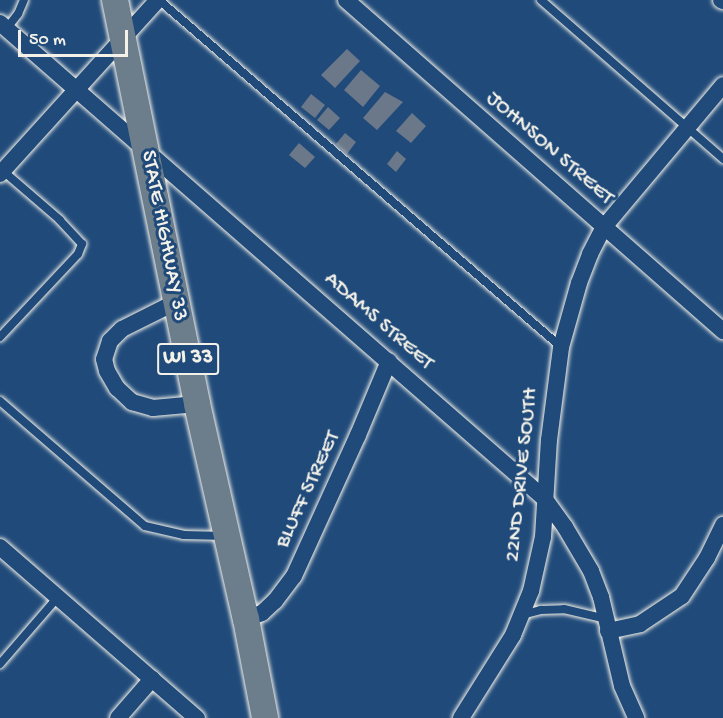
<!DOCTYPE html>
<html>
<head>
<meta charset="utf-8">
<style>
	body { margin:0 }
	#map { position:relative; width:723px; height:718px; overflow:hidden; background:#1f4a7a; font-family:"Gochi Hand",sans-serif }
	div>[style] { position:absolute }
	.building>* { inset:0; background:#6b7889 }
	.roads { filter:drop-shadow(0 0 2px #f4f1e8) drop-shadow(0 0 2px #f4f1e8) }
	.service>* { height:8px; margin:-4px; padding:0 4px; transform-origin:4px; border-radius:4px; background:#1f4a7a }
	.minor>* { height:16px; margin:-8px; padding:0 8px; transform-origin:8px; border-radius:8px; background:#1f4a7a }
	.primary>* { height:26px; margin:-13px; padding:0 13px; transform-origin:13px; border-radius:13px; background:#6c7d8c }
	span { translate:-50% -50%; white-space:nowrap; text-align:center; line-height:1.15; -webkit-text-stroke:6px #1f4a7a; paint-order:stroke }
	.shield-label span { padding:2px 4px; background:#1f4a7a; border:2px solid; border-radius:4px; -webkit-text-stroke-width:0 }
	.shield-label { font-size:21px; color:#f4f1e8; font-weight:700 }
	.street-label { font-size:22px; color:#f4f1e8 }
	.scale { position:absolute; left:18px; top:30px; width:110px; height:27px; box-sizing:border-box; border:3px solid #f4f1e8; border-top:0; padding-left:8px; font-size:18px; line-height:21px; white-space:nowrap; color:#f4f1e8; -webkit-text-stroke:4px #1f4a7a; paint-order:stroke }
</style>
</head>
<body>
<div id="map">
	<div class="building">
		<i style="clip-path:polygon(347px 49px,360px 61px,335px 88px,321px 75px)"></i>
		<i style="clip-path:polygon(361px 70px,380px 86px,363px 107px,344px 90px)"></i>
		<i style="clip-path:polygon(385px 92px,403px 102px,377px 130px,363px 118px)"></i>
		<i style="clip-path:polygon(311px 94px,325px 105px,315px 118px,301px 107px)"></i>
		<i style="clip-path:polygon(328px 107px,340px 118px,329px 130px,317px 120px)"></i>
		<i style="clip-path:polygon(412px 113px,426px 126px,411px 143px,396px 131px)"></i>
		<i style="clip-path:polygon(345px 133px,356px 142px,347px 154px,336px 144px)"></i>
		<i style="clip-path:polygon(299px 143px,315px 157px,305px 168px,289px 155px)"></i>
		<i style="clip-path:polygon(397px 151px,406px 159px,396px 172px,387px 164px)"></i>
	</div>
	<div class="roads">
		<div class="service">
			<i style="left:159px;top:0;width:531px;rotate:40.8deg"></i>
			<i style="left:541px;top:0;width:242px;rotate:41.1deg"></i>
			<i style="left:7px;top:28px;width:18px;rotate:-52deg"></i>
			<i style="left:18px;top:14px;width:15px;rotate:-67deg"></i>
			<i style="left:0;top:337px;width:114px;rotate:-46.8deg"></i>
			<i style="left:78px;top:254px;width:11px;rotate:-68deg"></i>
			<i style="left:82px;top:244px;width:33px;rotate:-133deg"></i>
			<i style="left:60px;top:220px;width:77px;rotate:-139.2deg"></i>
			<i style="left:0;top:401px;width:191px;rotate:40.8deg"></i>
			<i style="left:145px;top:526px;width:40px;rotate:13deg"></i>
			<i style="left:184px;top:535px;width:41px;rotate:1.4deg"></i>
			<i style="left:522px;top:615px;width:20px;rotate:-15deg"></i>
			<i style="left:541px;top:610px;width:23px;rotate:-2deg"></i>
			<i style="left:564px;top:609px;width:43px;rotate:13.4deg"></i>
			<i style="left:0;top:664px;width:89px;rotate:-49.1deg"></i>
		</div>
		<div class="minor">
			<i style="left:346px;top:0;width:502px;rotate:41.28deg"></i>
			<i style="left:721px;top:0;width:2px;rotate:27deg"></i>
			<i style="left:0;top:23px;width:722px;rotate:41.13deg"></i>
			<i style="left:544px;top:498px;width:36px;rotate:54deg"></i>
			<i style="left:565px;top:527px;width:51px;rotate:59.4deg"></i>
			<i style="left:591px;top:571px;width:28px;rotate:69deg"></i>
			<i style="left:601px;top:597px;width:91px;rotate:76.7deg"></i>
			<i style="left:622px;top:686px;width:35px;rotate:66deg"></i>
			<i style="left:0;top:174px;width:235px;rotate:-47.8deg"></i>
			<i style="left:176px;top:302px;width:60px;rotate:153.4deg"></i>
			<i style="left:122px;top:329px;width:17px;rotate:135deg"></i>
			<i style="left:110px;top:341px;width:19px;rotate:108deg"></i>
			<i style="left:104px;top:359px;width:12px;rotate:76deg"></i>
			<i style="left:107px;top:371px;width:20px;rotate:60deg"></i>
			<i style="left:117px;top:388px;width:21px;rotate:43deg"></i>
			<i style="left:132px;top:402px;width:22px;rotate:16deg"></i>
			<i style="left:153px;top:408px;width:44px;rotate:-5.2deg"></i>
			<i style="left:0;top:547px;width:261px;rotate:41deg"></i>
			<i style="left:246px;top:619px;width:17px;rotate:-21deg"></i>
			<i style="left:262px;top:613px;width:18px;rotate:-43deg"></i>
			<i style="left:275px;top:601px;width:31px;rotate:-53deg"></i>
			<i style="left:294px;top:576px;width:155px;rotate:-65.6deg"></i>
			<i style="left:358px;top:435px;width:80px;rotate:-67.3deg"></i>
			<i style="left:608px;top:631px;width:33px;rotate:-12deg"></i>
			<i style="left:640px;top:624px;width:50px;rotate:-33.7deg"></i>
			<i style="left:682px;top:596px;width:45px;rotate:-56.7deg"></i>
			<i style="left:707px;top:558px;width:37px;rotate:-64deg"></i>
			<i style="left:118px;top:718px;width:52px;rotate:-48.9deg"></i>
			<i style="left:461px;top:718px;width:98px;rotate:-57.9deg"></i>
			<i style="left:513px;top:635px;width:48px;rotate:-67.8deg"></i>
			<i style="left:531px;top:591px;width:55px;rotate:-77.5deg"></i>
			<i style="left:543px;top:537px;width:97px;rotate:-86.5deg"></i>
			<i style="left:549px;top:440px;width:94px;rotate:-82.6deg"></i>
			<i style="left:561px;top:347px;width:66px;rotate:-74.3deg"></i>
			<i style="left:579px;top:283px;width:31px;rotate:-69deg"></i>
			<i style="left:590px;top:254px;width:30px;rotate:-63deg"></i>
			<i style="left:604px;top:227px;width:185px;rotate:-50deg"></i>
		</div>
		<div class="primary">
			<i style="left:115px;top:0;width:412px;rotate:78.5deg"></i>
			<i style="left:197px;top:404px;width:221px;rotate:77.2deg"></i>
			<i style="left:246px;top:619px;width:101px;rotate:79.1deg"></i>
		</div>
	</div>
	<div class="shield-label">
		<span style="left:188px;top:359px">WI 33</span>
	</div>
	<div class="street-label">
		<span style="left:549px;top:149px;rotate:41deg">JOHNSON STREET</span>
		<span style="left:163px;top:236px;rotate:79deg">STATE HIGHWAY 33</span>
		<span style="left:378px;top:322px;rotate:41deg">ADAMS STREET</span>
		<span style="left:523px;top:475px;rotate:-84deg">22ND DRIVE SOUTH</span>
		<span style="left:309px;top:490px;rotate:-65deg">BLUFF STREET</span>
	</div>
	<div class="scale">50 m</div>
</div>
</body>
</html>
